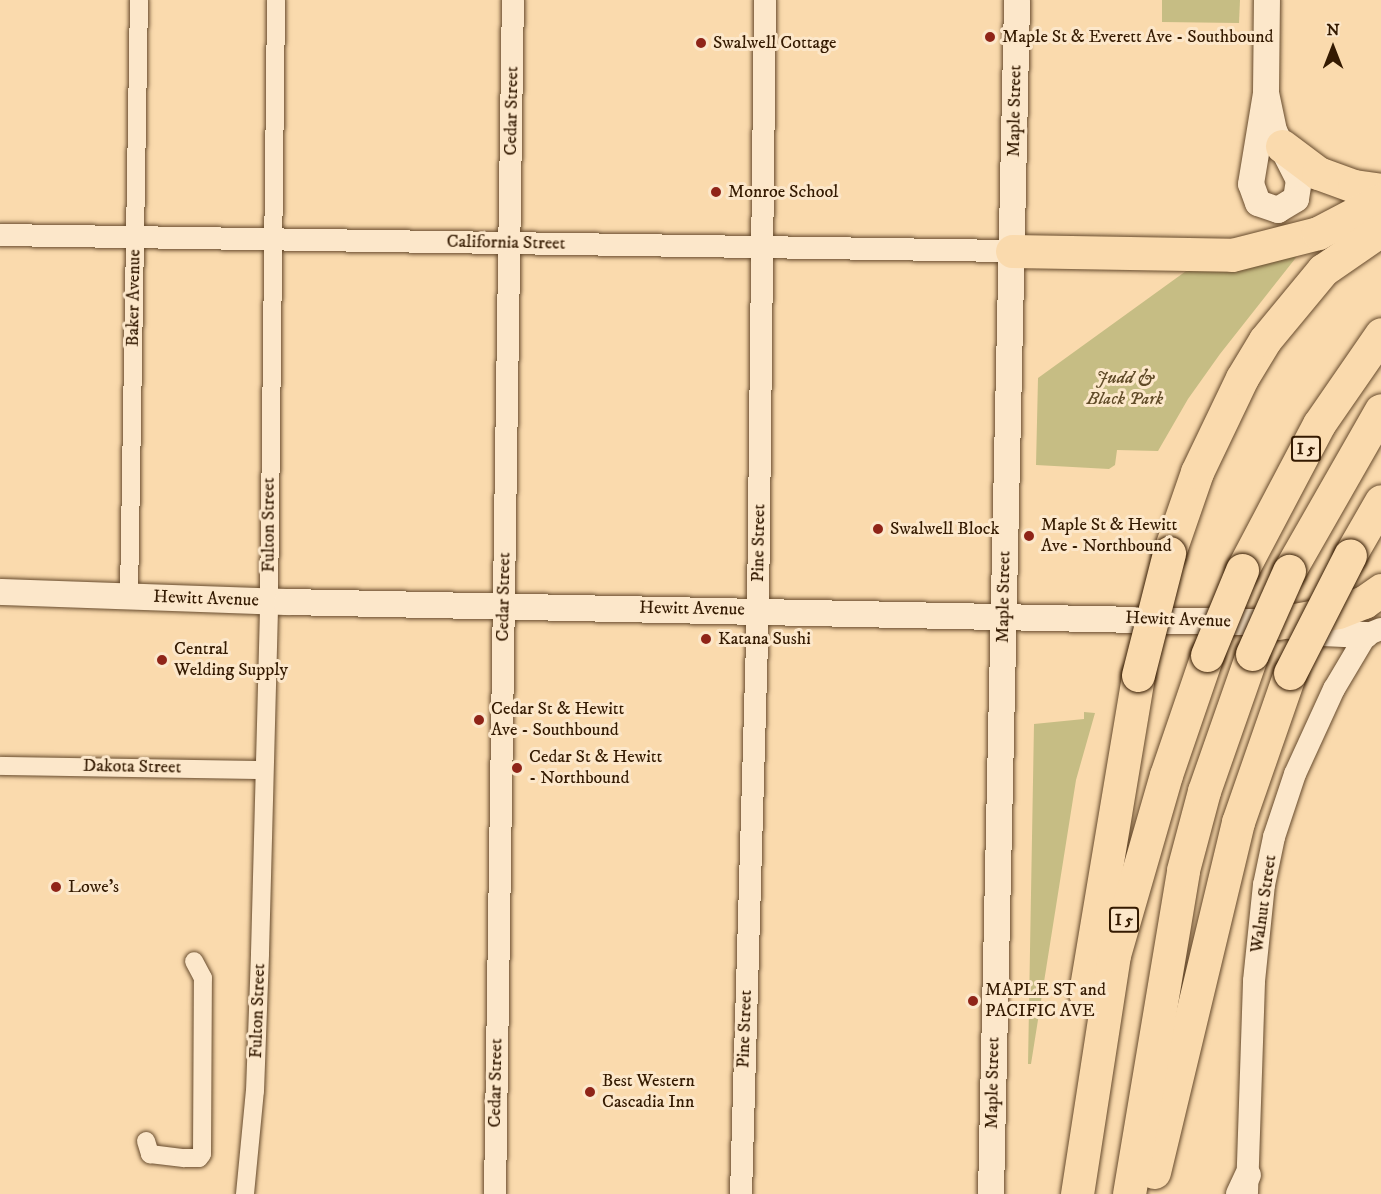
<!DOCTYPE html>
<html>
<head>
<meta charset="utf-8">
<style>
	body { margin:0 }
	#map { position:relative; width:1381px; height:1194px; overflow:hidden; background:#fadaad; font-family:"IM FELL DW Pica",serif }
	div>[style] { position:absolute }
	.green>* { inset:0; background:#c6bd84 }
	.roads { filter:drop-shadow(0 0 2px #664a2c) drop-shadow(0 0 2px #664a2c) }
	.minor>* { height:18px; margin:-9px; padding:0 9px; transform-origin:9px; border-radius:9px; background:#fce7ca }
	.tertiary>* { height:22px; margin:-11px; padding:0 11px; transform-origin:11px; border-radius:11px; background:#fce7ca }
	.secondary>* { height:26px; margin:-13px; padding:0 13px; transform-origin:13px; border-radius:13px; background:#fce7ca }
	.motorway>* { height:33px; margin:-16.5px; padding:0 16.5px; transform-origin:16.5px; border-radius:16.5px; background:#fadaad }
	.bridges { filter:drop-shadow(0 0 2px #341a01) drop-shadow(0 0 2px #341a01) }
	.motorway-bridge>* { height:33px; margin:-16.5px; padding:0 16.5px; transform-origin:16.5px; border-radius:16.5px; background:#fadaad }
	.dots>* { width:16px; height:16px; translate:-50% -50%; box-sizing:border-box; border:3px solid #fce7ca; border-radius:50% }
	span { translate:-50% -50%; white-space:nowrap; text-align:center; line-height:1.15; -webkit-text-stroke:6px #fce7ca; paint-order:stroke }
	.shield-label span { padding:2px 4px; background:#fce7ca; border:2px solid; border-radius:4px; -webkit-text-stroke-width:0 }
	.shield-label { font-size:16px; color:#341a01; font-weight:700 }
	.poi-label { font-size:18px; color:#341a01 }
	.left { translate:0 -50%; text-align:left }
	.street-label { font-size:18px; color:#341a01 }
	.park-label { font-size:18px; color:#604b28; font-style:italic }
	.north { position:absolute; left:1303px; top:18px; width:60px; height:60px; -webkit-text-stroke:4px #fce7ca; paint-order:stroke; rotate:0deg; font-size:16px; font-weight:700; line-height:24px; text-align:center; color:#341a01 }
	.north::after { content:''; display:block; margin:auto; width:21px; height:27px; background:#341a01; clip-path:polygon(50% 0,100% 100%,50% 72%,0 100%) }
</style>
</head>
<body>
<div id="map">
	<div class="green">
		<i style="clip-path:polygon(1162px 0,1240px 0,1239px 23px,1162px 22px)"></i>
		<i style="clip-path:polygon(1302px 250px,1220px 354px,1188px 399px,1158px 451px,1117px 450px,1115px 465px,1109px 469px,1036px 465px,1038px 378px,1193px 266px)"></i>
		<i style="clip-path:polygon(1084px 712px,1095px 713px,1076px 780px,1031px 1064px,1028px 1064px,1034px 724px,1084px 719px)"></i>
	</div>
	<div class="roads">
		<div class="minor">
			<i style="left:129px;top:596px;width:596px;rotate:-89.04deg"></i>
			<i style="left:0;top:766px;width:264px;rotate:0.9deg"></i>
			<i style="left:146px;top:1141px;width:14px;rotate:73deg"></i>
			<i style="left:150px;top:1154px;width:34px;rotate:7deg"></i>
			<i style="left:184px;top:1158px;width:15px"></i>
			<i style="left:199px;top:1158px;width:5px;rotate:-53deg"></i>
			<i style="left:202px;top:1154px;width:176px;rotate:-89.7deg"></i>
			<i style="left:203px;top:978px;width:19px;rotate:-118deg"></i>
			<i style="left:245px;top:1194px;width:103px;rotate:-84.5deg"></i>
			<i style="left:255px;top:1091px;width:138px;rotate:-87.9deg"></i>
			<i style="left:260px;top:953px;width:351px;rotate:-88.5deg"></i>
			<i style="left:269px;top:602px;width:602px;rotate:-89.33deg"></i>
		</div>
		<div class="tertiary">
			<i style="left:0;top:235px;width:1012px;rotate:0.91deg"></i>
			<i style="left:1247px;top:1193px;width:212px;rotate:-88.1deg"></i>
			<i style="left:1254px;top:981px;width:97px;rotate:-84.1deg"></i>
			<i style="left:1264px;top:885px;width:49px;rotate:-78.2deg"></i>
			<i style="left:1274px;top:837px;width:66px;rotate:-71.6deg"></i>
			<i style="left:1295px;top:774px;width:94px;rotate:-65.4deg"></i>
			<i style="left:1334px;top:689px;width:63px;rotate:-59.3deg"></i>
			<i style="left:1366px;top:635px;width:16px;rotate:-22deg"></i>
			<i style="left:495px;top:1194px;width:1194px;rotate:-89.14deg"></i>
			<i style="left:741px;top:1194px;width:585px;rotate:-88.34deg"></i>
			<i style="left:758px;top:609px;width:609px;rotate:-89.34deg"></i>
		</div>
		<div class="secondary">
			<i style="left:1266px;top:93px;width:39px;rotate:78deg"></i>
			<i style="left:1274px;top:131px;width:55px;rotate:63deg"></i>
			<i style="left:1299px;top:180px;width:19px;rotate:99deg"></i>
			<i style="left:1296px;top:199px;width:21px;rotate:149deg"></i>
			<i style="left:1278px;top:210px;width:21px;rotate:-161deg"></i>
			<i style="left:1258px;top:203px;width:20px;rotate:-110deg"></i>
			<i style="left:1251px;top:184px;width:92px;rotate:-80.6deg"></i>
			<i style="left:1266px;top:93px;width:93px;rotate:-89.4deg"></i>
			<i style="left:0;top:592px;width:287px;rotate:2deg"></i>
			<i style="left:287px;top:602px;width:991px;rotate:1.21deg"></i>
			<i style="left:1278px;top:623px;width:45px;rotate:12.8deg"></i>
			<i style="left:1322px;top:633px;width:44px;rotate:2.6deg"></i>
			<i style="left:991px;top:1194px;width:1194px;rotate:-88.75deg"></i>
			<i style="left:1239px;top:1194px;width:21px;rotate:-65deg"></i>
		</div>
		<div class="motorway">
			<i style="left:1282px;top:146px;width:45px;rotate:36.9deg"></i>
			<i style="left:1318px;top:173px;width:38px;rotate:20deg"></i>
			<i style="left:1354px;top:186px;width:27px;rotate:8deg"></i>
			<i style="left:1012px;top:251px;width:220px;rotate:1deg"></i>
			<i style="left:1232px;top:255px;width:89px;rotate:-14.3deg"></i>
			<i style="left:1318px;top:233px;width:71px;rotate:-27.6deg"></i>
			<i style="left:1169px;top:553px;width:86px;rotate:-70.9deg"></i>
			<i style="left:1197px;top:472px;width:104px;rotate:-64.4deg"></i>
			<i style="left:1242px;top:378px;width:44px;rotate:-58.8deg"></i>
			<i style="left:1265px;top:340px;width:91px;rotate:-50.4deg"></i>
			<i style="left:1323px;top:270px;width:70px;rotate:-34.6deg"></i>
			<i style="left:1350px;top:555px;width:62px;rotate:-60.1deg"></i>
			<i style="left:1242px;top:570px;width:165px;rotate:-62.2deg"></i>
			<i style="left:1319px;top:424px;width:109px;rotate:-55.4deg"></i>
			<i style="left:1289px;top:571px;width:185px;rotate:-60.3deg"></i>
			<i style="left:1278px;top:623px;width:61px;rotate:-10.4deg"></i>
			<i style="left:1338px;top:612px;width:28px;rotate:-21deg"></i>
			<i style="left:1364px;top:602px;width:21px;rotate:-35deg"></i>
			<i style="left:1085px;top:993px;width:322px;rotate:-80.5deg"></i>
			<i style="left:1154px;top:1172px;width:360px;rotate:-76.5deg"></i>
			<i style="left:1238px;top:822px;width:158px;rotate:-70.8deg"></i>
			<i style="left:1077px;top:1194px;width:242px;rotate:-81.2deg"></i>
			<i style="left:1114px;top:955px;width:187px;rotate:-73.9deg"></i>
			<i style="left:1166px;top:775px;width:127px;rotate:-71.1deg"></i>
			<i style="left:1129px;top:1194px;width:328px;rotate:-80.5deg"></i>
			<i style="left:1183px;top:870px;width:82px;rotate:-75.1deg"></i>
			<i style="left:1204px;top:791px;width:145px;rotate:-70.7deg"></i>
		</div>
	</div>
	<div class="bridges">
		<div class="motorway-bridge">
			<i style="left:1252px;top:654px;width:91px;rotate:-66deg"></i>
			<i style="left:1207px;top:655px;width:92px;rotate:-67.6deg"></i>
			<i style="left:1290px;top:673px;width:132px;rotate:-63deg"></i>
			<i style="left:1138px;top:675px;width:126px;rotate:-75.7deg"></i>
		</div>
	</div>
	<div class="dots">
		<i style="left:990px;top:37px;background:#8f2418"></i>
		<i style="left:701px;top:43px;background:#8f2418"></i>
		<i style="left:716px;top:192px;background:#8f2418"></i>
		<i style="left:878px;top:529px;background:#8f2418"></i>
		<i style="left:1029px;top:536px;background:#8f2418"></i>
		<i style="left:706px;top:639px;background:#8f2418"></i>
		<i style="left:162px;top:660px;background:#8f2418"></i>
		<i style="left:479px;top:720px;background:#8f2418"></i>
		<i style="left:517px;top:768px;background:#8f2418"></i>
		<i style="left:56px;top:887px;background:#8f2418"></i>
		<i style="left:973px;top:1001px;background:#8f2418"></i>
		<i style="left:590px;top:1092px;background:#8f2418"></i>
	</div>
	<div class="shield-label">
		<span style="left:1306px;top:449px">I 5</span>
		<span style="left:1124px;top:920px">I 5</span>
	</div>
	<div class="poi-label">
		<span class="left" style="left:1002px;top:37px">Maple St &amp; Everett Ave - Southbound</span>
		<span class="left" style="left:713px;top:43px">Swalwell Cottage</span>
		<span class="left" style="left:728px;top:192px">Monroe School</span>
		<span class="left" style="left:1041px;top:536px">Maple St &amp; Hewitt<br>Ave - Northbound</span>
		<span class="left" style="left:890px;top:529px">Swalwell Block</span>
		<span class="left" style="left:718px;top:639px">Katana Sushi</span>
		<span class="left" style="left:174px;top:660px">Central<br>Welding Supply</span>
		<span class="left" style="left:491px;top:720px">Cedar St &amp; Hewitt<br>Ave - Southbound</span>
		<span class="left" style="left:529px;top:768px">Cedar St &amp; Hewitt<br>- Northbound</span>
		<span class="left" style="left:68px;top:887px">Lowe's</span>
		<span class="left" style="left:985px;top:1001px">MAPLE ST and<br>PACIFIC AVE</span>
		<span class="left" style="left:602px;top:1092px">Best Western<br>Cascadia Inn</span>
	</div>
	<div class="street-label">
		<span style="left:512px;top:111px;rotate:-89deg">Cedar Street</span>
		<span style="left:1015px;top:111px;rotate:-89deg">Maple Street</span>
		<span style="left:506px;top:243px;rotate:1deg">California Street</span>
		<span style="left:134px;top:298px;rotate:-89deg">Baker Avenue</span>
		<span style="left:269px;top:525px;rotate:-90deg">Fulton Street</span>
		<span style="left:759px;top:543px;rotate:-89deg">Pine Street</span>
		<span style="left:504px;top:597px;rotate:-89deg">Cedar Street</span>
		<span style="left:1004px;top:597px;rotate:-89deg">Maple Street</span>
		<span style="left:206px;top:599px;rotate:2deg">Hewitt Avenue</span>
		<span style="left:692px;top:609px;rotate:1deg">Hewitt Avenue</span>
		<span style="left:1178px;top:620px;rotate:2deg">Hewitt Avenue</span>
		<span style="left:132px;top:767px;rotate:1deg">Dakota Street</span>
		<span style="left:1264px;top:904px;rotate:-82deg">Walnut Street</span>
		<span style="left:258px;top:1011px;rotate:-88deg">Fulton Street</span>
		<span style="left:745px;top:1029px;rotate:-88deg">Pine Street</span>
		<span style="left:496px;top:1083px;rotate:-89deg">Cedar Street</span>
		<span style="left:993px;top:1083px;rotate:-89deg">Maple Street</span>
	</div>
	<div class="park-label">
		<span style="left:1125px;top:389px">Judd &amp;<br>Black Park</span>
	</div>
	<div class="north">N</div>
</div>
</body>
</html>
